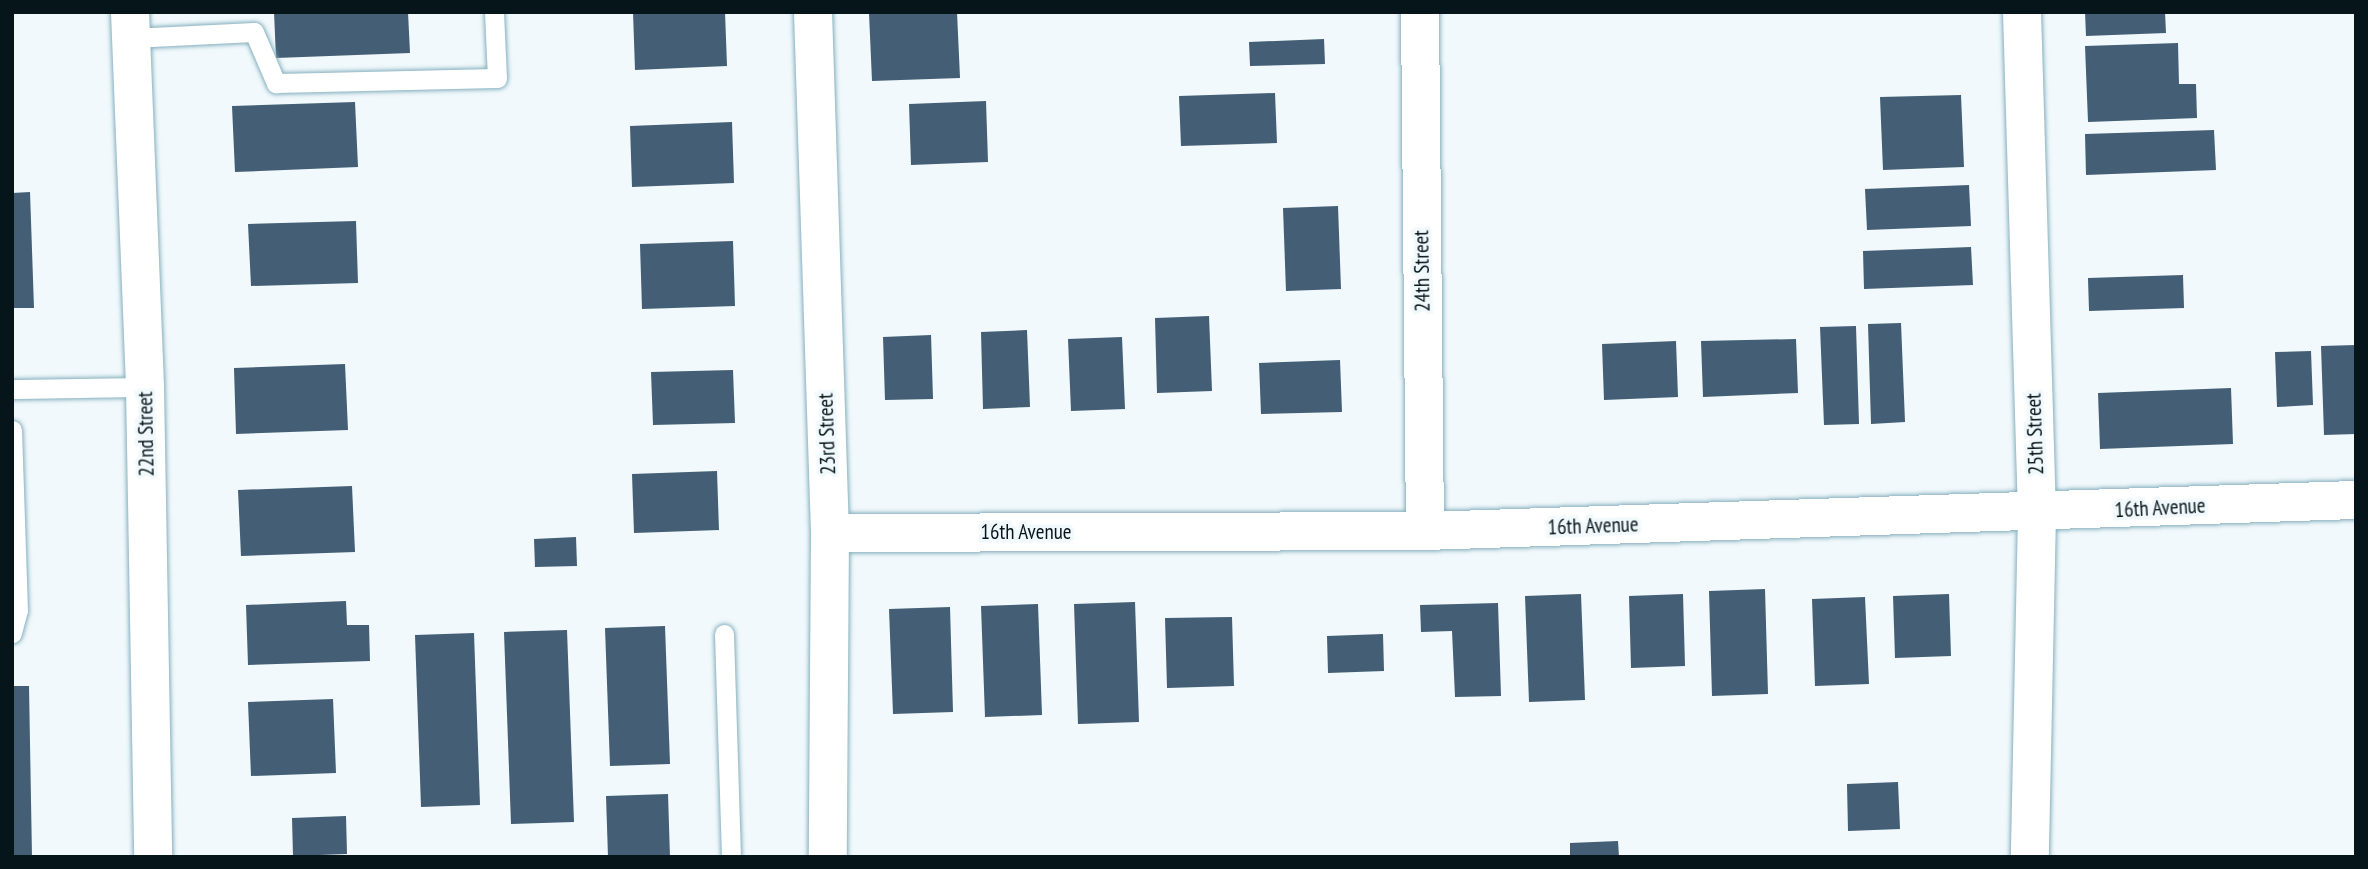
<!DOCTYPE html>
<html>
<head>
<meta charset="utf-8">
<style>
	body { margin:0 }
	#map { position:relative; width:2368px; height:869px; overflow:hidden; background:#f1f9fc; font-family:"PT Sans Narrow",sans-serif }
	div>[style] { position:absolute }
	.building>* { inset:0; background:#435e75 }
	.roads { filter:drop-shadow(0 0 2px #86b0be) drop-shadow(0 0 2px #86b0be) }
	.lane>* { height:19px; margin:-9.5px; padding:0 9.5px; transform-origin:9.5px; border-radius:9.5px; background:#fff }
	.street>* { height:38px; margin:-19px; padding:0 19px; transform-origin:19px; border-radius:19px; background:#fff }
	span { translate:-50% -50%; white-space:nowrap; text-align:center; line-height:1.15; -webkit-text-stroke:7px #f1f9fc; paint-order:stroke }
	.street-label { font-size:21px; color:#05151a }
	.frame { position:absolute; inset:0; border:14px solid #05151a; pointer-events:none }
</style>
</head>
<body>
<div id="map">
	<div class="building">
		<i style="clip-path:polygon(274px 12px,408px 12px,410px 53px,276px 58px)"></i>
		<i style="clip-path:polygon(633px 12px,725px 12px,727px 66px,635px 70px)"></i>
		<i style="clip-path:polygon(957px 12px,960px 78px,872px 81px,869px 13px)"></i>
		<i style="clip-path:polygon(2085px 12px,2165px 12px,2166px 33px,2086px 36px)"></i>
		<i style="clip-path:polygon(1324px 39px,1325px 64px,1250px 66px,1249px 42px)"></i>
		<i style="clip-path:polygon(2178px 43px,2179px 84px,2196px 84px,2197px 118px,2088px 122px,2085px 46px)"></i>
		<i style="clip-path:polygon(1275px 93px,1277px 143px,1181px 146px,1179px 96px)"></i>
		<i style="clip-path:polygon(1961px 95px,1964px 167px,1883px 170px,1880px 97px)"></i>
		<i style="clip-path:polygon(986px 101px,988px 162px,911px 165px,909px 104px)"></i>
		<i style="clip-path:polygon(355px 102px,358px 167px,235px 172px,232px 106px)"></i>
		<i style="clip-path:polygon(732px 122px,734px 183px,632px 187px,630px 126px)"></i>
		<i style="clip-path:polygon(2214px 130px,2216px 170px,2086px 175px,2085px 134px)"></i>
		<i style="clip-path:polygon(1969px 185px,1971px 226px,1867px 230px,1865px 189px)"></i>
		<i style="clip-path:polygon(30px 192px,34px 308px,12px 308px,12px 193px)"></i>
		<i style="clip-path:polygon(1338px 206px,1341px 289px,1286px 291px,1283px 208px)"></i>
		<i style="clip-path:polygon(356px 221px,358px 283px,251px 286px,248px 224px)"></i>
		<i style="clip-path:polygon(733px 241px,735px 306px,642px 309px,640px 244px)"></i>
		<i style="clip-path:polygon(1971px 247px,1973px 285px,1864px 289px,1863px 251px)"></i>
		<i style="clip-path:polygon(2183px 275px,2184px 308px,2089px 311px,2088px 278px)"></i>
		<i style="clip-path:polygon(1209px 316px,1212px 391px,1157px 393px,1155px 318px)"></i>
		<i style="clip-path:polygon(1901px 323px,1905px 422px,1871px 424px,1868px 324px)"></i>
		<i style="clip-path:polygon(1856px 326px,1859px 424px,1824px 425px,1820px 327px)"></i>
		<i style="clip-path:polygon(1027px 330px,1030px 407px,983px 409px,981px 332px)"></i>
		<i style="clip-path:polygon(931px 335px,933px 399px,885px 400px,883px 337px)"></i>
		<i style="clip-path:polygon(1122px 337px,1125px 409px,1071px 411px,1068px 339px)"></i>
		<i style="clip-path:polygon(1796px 339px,1798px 393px,1703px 397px,1701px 341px)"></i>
		<i style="clip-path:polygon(1676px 341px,1678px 397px,1604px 400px,1602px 344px)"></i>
		<i style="clip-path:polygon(2356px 345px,2356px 434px,2324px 435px,2321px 346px)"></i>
		<i style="clip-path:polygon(2311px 351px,2313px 405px,2277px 407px,2275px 352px)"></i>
		<i style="clip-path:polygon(1340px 360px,1342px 412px,1261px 414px,1259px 363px)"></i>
		<i style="clip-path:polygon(345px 364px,348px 430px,236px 434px,234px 368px)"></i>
		<i style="clip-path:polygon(733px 370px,735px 423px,653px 425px,651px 372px)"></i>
		<i style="clip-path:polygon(2231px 388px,2233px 444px,2100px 449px,2098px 393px)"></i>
		<i style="clip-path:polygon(717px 471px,719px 530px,634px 533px,632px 474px)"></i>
		<i style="clip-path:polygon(352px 486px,355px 552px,241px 556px,238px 490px)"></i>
		<i style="clip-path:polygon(576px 537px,577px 566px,535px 567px,534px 539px)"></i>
		<i style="clip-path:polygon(1765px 589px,1768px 694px,1712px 696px,1709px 591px)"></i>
		<i style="clip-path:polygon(1581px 594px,1585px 700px,1529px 702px,1525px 596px)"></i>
		<i style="clip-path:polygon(1683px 594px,1685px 666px,1631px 668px,1629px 596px)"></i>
		<i style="clip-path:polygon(1949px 594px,1951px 656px,1895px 658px,1893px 596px)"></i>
		<i style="clip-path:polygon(1865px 597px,1869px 684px,1815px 686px,1812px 599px)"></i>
		<i style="clip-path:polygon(346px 601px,347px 625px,369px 625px,370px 661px,248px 665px,246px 605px)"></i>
		<i style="clip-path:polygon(1135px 602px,1139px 722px,1078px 724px,1074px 604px)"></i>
		<i style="clip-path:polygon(1498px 603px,1501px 696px,1455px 697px,1452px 631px,1421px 632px,1420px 605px)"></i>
		<i style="clip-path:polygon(1038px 604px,1042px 715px,985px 717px,981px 606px)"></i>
		<i style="clip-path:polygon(950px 607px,953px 712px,893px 714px,889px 609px)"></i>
		<i style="clip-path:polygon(1232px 617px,1234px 686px,1167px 688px,1165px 618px)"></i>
		<i style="clip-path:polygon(665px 626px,670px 764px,610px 766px,605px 628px)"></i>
		<i style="clip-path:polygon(567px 630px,574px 822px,511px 824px,504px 632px)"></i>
		<i style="clip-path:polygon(474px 633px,480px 805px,421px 807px,415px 635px)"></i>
		<i style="clip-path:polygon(1383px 634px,1384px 671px,1328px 673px,1327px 636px)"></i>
		<i style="clip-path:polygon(12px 686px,29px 686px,32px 857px,12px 857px)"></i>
		<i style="clip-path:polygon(333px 699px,336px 773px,251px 776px,248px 702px)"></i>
		<i style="clip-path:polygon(1898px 782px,1900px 829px,1848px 831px,1847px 784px)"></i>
		<i style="clip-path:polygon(668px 794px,670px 857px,608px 857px,606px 796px)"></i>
		<i style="clip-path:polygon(346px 816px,347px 854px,293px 856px,292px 818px)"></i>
		<i style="clip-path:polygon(1618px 841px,1619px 857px,1570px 857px,1570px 843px)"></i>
	</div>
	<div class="roads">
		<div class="lane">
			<i style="left:131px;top:38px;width:123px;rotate:-2.8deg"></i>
			<i style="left:254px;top:32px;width:56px;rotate:66.7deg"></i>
			<i style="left:276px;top:83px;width:221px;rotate:-1.3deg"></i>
			<i style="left:497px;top:78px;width:66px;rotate:-92.6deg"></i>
			<i style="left:12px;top:389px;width:133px;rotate:-0.9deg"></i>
			<i style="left:12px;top:430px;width:180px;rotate:88.1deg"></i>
			<i style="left:18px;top:610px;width:24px;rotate:105deg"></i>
			<i style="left:724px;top:634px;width:223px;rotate:88.2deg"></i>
		</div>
		<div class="street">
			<i style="left:130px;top:12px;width:375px;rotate:87.7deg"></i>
			<i style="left:145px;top:387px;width:470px;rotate:89deg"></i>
			<i style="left:813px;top:12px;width:521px;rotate:88.13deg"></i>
			<i style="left:830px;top:533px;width:324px;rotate:90.4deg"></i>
			<i style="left:1420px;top:12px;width:519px;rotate:89.45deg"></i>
			<i style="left:2022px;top:12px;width:502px;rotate:88.29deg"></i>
			<i style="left:2037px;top:514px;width:343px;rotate:91.2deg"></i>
			<i style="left:830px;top:533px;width:595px;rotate:-0.19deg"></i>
			<i style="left:1425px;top:531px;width:932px;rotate:-1.91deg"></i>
		</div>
	</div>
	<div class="street-label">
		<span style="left:1422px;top:271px;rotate:-91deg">24th Street</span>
		<span style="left:146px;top:434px;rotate:-91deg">22nd Street</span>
		<span style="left:827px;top:434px;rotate:-92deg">23rd Street</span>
		<span style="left:2035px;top:434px;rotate:-92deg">25th Street</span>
		<span style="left:2160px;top:508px;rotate:-3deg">16th Avenue</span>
		<span style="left:1593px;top:526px;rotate:-2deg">16th Avenue</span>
		<span style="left:1026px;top:532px">16th Avenue</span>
	</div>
	<div class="frame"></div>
</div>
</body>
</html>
